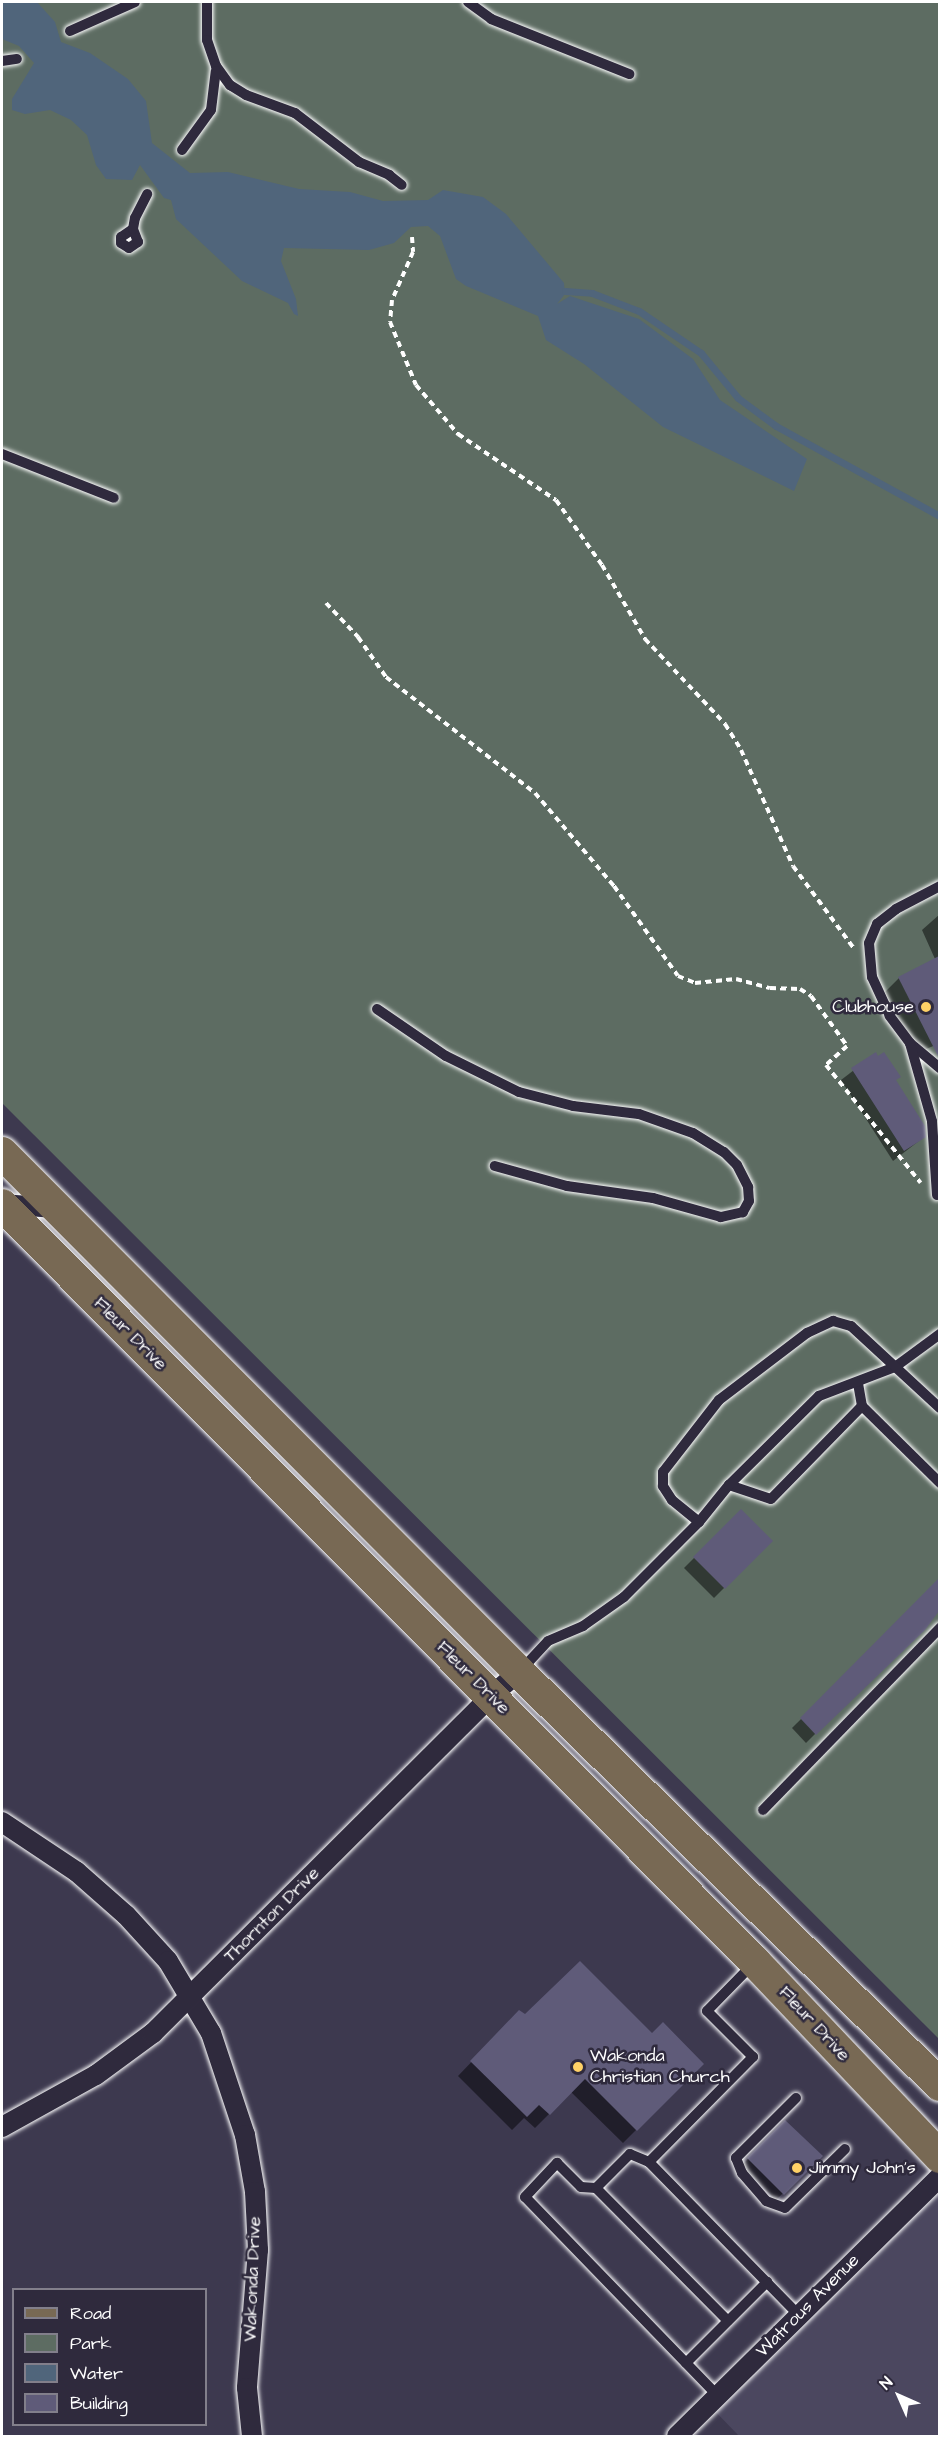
<!DOCTYPE html>
<html>
<head>
<meta charset="utf-8">
<style>
	body { margin:0 }
	#map { position:relative; width:941px; height:2438px; overflow:hidden; background:#3d394f; font-family:"Architects Daughter",sans-serif }
	div>[style] { position:absolute }
	.built>* { inset:0; background:#4b475f }
	.green>* { inset:0; background:#5d6c62 }
	.water>* { inset:0; background:#50657b }
	.shadow>* { inset:0; background:#0007 }
	.stream>* { height:7px; margin:-3.5px; padding:0 3.5px; transform-origin:3.5px; border-radius:3.5px; background:#50657b }
	.building>* { inset:0; background:#5f5b79 }
	.path>* { height:4px; margin-top:-2px; transform-origin:0; background:repeating-linear-gradient(90deg,#fff 0 6px,transparent 0 10.5px) }
	.roads { filter:drop-shadow(0 0 2px #fff) drop-shadow(0 0 2px #fff) }
	.lane>* { height:10px; margin:-5px; padding:0 5px; transform-origin:5px; border-radius:5px; background:#2f2a3d }
	.street>* { height:20px; margin:-10px; padding:0 10px; transform-origin:10px; border-radius:10px; background:#2f2a3d }
	.primary>* { height:32px; margin:-16px; padding:0 16px; transform-origin:16px; border-radius:16px; background:#786954 }
	.dots>* { width:16px; height:16px; translate:-50% -50%; box-sizing:border-box; border:3px solid #2f2a3d; border-radius:50% }
	span { translate:-50% -50%; white-space:nowrap; text-align:center; line-height:1.15; -webkit-text-stroke:5px #2f2a3d; paint-order:stroke }
	.poi-label { font-size:18px; color:#fff }
	.right { translate:-100% -50%; text-align:right }
	.left { translate:0 -50%; text-align:left }
	.street-label { font-size:18px; color:#fff }
	.frame { position:absolute; inset:0; border:3px solid #fff; pointer-events:none }
	.legend { position:absolute; left:12px; top:2288px; width:195px; height:138px; box-sizing:border-box; background:#2f2a3d; border:2px solid #827f8b; margin:0; padding:8px 10px; list-style:none; font-size:18px; color:#fff }
	.legend li { display:flex; align-items:center; gap:12px; height:30px }
	.legend b { width:30px; border:2px solid #827f8b }
	.north { position:absolute; left:869px; top:2366px; width:60px; height:60px; -webkit-text-stroke:4px #2f2a3d; paint-order:stroke; rotate:315deg; font-size:16px; font-weight:700; line-height:24px; text-align:center; color:#fff }
	.north::after { content:''; display:block; margin:auto; width:21px; height:27px; background:#fff; clip-path:polygon(50% 0,100% 100%,50% 72%,0 100%) }
</style>
</head>
<body>
<div id="map">
	<div class="built">
		<i style="clip-path:polygon(939px 2177px,939px 2436px,739px 2436px,709px 2405px)"></i>
	</div>
	<div class="green">
		<i style="clip-path:polygon(2px 2px,939px 2px,939px 2039px,2px 1103px)"></i>
	</div>
	<div class="water">
		<i style="clip-path:polygon(2px 2px,37px 2px,55px 22px,61px 42px,90px 53px,128px 79px,146px 101px,152px 143px,190px 173px,228px 172px,299px 189px,350px 192px,383px 201px,428px 200px,443px 190px,483px 197px,506px 214px,564px 283px,565px 294px,557px 304px,570px 296px,639px 319px,693px 359px,720px 400px,807px 459px,794px 491px,663px 427px,584px 364px,546px 340px,538px 316px,466px 286px,456px 279px,440px 236px,428px 226px,411px 227px,394px 243px,369px 250px,284px 248px,281px 261px,296px 299px,298px 316px,294px 314px,288px 303px,242px 281px,176px 219px,171px 200px,164px 198px,140px 165px,132px 180px,106px 179px,96px 165px,87px 135px,71px 120px,50px 110px,25px 114px,12px 110px,12px 99px,34px 63px,19px 46px,2px 39px)"></i>
	</div>
	<div class="shadow">
		<i style="clip-path:polygon(940px 914px,940px 1043px,915px 1054px,885px 992px,899px 978px,935px 959px,922px 930px)"></i>
		<i style="clip-path:polygon(875px 1054px,895px 1081px,924px 1137px,893px 1161px,841px 1080px)"></i>
		<i style="clip-path:polygon(741px 1511px,771px 1541px,714px 1598px,684px 1568px)"></i>
		<i style="clip-path:polygon(940px 1581px,940px 1609px,806px 1743px,792px 1728px)"></i>
		<i style="clip-path:polygon(525px 2017px,652px 2035px,702px 2064px,623px 2143px,571px 2092px,535px 2128px,524px 2118px,512px 2130px,458px 2076px,506px 2026px)"></i>
		<i style="clip-path:polygon(785px 2122px,821px 2156px,776px 2200px,741px 2166px)"></i>
	</div>
	<div class="stream">
		<i style="left:565px;top:291px;width:27px;rotate:4deg"></i>
		<i style="left:592px;top:293px;width:50px;rotate:21deg"></i>
		<i style="left:639px;top:311px;width:75px;rotate:34.1deg"></i>
		<i style="left:701px;top:353px;width:58px;rotate:50.6deg"></i>
		<i style="left:738px;top:398px;width:47px;rotate:36.4deg"></i>
		<i style="left:776px;top:426px;width:187px;rotate:28.8deg"></i>
	</div>
	<div class="building">
		<i style="clip-path:polygon(939px 956px,939px 1058px,898px 977px)"></i>
		<i style="clip-path:polygon(876px 1052px,878px 1056px,884px 1052px,901px 1077px,896px 1080px,925px 1126px,926px 1137px,904px 1151px,851px 1068px)"></i>
		<i style="clip-path:polygon(741px 1509px,773px 1541px,725px 1589px,693px 1557px)"></i>
		<i style="clip-path:polygon(939px 1578px,939px 1611px,925px 1630px,816px 1735px,800px 1718px)"></i>
		<i style="clip-path:polygon(580px 1961px,652px 2033px,663px 2022px,704px 2064px,637px 2131px,585px 2079px,550px 2115px,539px 2105px,527px 2117px,470px 2061px,519px 2010px,525px 2014px)"></i>
		<i style="clip-path:polygon(785px 2120px,823px 2156px,784px 2195px,747px 2158px)"></i>
	</div>
	<div class="path">
		<i style="left:412px;top:237px;width:15px;rotate:86deg"></i>
		<i style="left:413px;top:252px;width:52px;rotate:113.6deg"></i>
		<i style="left:392px;top:300px;width:22px;rotate:95deg"></i>
		<i style="left:390px;top:322px;width:68px;rotate:67.6deg"></i>
		<i style="left:416px;top:385px;width:65px;rotate:49.4deg"></i>
		<i style="left:458px;top:434px;width:118px;rotate:34deg"></i>
		<i style="left:556px;top:500px;width:80px;rotate:54.7deg"></i>
		<i style="left:602px;top:565px;width:86px;rotate:59.8deg"></i>
		<i style="left:645px;top:639px;width:117px;rotate:46.7deg"></i>
		<i style="left:725px;top:724px;width:31px;rotate:58deg"></i>
		<i style="left:741px;top:750px;width:127px;rotate:65.9deg"></i>
		<i style="left:793px;top:866px;width:101px;rotate:53.5deg"></i>
		<i style="left:326px;top:603px;width:47px;rotate:46.7deg"></i>
		<i style="left:358px;top:637px;width:49px;rotate:55deg"></i>
		<i style="left:386px;top:677px;width:189px;rotate:37.9deg"></i>
		<i style="left:535px;top:793px;width:122px;rotate:49.7deg"></i>
		<i style="left:614px;top:886px;width:110px;rotate:54.6deg"></i>
		<i style="left:678px;top:976px;width:18px;rotate:22deg"></i>
		<i style="left:695px;top:983px;width:41px;rotate:-5.6deg"></i>
		<i style="left:736px;top:979px;width:35px;rotate:15deg"></i>
		<i style="left:770px;top:988px;width:30px;rotate:2deg"></i>
		<i style="left:800px;top:989px;width:13px;rotate:32deg"></i>
		<i style="left:811px;top:996px;width:62px;rotate:54.2deg"></i>
		<i style="left:847px;top:1046px;width:28px;rotate:138deg"></i>
		<i style="left:826px;top:1065px;width:151px;rotate:51.2deg"></i>
	</div>
	<div class="roads">
		<div class="lane">
			<i style="left:207px;top:2px;width:38px;rotate:90deg"></i>
			<i style="left:207px;top:40px;width:28px;rotate:71deg"></i>
			<i style="left:216px;top:66px;width:24px;rotate:54deg"></i>
			<i style="left:230px;top:85px;width:19px;rotate:32deg"></i>
			<i style="left:246px;top:95px;width:52px;rotate:20.2deg"></i>
			<i style="left:295px;top:113px;width:81px;rotate:37.4deg"></i>
			<i style="left:359px;top:162px;width:33px;rotate:23deg"></i>
			<i style="left:389px;top:175px;width:16px;rotate:38deg"></i>
			<i style="left:468px;top:2px;width:29px;rotate:36deg"></i>
			<i style="left:491px;top:19px;width:149px;rotate:21.7deg"></i>
			<i style="left:70px;top:31px;width:71px;rotate:-24deg"></i>
			<i style="left:2px;top:61px;width:15px;rotate:-8deg"></i>
			<i style="left:182px;top:150px;width:49px;rotate:-54.1deg"></i>
			<i style="left:211px;top:110px;width:39px;rotate:-83deg"></i>
			<i style="left:133px;top:229px;width:14px;rotate:146deg"></i>
			<i style="left:121px;top:237px;width:6px;rotate:90deg"></i>
			<i style="left:121px;top:243px;width:9px;rotate:32deg"></i>
			<i style="left:129px;top:248px;width:11px;rotate:-34deg"></i>
			<i style="left:138px;top:242px;width:14px;rotate:-111deg"></i>
			<i style="left:133px;top:229px;width:11px;rotate:-80deg"></i>
			<i style="left:135px;top:218px;width:27px;rotate:-63deg"></i>
			<i style="left:2px;top:454px;width:120px;rotate:21.4deg"></i>
			<i style="left:377px;top:1009px;width:83px;rotate:34.3deg"></i>
			<i style="left:446px;top:1056px;width:81px;rotate:26.3deg"></i>
			<i style="left:519px;top:1092px;width:56px;rotate:14.5deg"></i>
			<i style="left:573px;top:1106px;width:66px;rotate:6.9deg"></i>
			<i style="left:639px;top:1114px;width:57px;rotate:19.4deg"></i>
			<i style="left:693px;top:1133px;width:36px;rotate:32deg"></i>
			<i style="left:724px;top:1152px;width:18px;rotate:45deg"></i>
			<i style="left:737px;top:1165px;width:25px;rotate:63deg"></i>
			<i style="left:748px;top:1187px;width:14px;rotate:86deg"></i>
			<i style="left:749px;top:1201px;width:13px;rotate:119deg"></i>
			<i style="left:743px;top:1212px;width:23px;rotate:167deg"></i>
			<i style="left:721px;top:1217px;width:71px;rotate:-164.4deg"></i>
			<i style="left:653px;top:1198px;width:87px;rotate:-172.1deg"></i>
			<i style="left:567px;top:1186px;width:75px;rotate:-164.5deg"></i>
			<i style="left:910px;top:1043px;width:39px;rotate:40deg"></i>
			<i style="left:937px;top:1195px;width:74px;rotate:-93.9deg"></i>
			<i style="left:932px;top:1121px;width:81px;rotate:-105.8deg"></i>
			<i style="left:910px;top:1043px;width:34px;rotate:-127deg"></i>
			<i style="left:890px;top:1016px;width:43px;rotate:-114.8deg"></i>
			<i style="left:872px;top:977px;width:34px;rotate:-95deg"></i>
			<i style="left:869px;top:943px;width:21px;rotate:-67deg"></i>
			<i style="left:877px;top:924px;width:24px;rotate:-38deg"></i>
			<i style="left:896px;top:909px;width:50px;rotate:-27.6deg"></i>
			<i style="left:862px;top:1406px;width:110px;rotate:44.6deg"></i>
			<i style="left:729px;top:1485px;width:44px;rotate:18.4deg"></i>
			<i style="left:771px;top:1499px;width:130px;rotate:-45.6deg"></i>
			<i style="left:862px;top:1406px;width:23px;rotate:-100deg"></i>
			<i style="left:699px;top:1522px;width:48px;rotate:-51deg"></i>
			<i style="left:729px;top:1485px;width:127px;rotate:-44.7deg"></i>
			<i style="left:819px;top:1396px;width:81px;rotate:-20.9deg"></i>
			<i style="left:895px;top:1367px;width:56px;rotate:-36.3deg"></i>
			<i style="left:522px;top:1669px;width:38px;rotate:-47deg"></i>
			<i style="left:548px;top:1641px;width:38px;rotate:-23deg"></i>
			<i style="left:583px;top:1626px;width:50px;rotate:-35.3deg"></i>
			<i style="left:624px;top:1597px;width:106px;rotate:-45deg"></i>
			<i style="left:699px;top:1522px;width:35px;rotate:-141deg"></i>
			<i style="left:672px;top:1500px;width:17px;rotate:-123deg"></i>
			<i style="left:663px;top:1486px;width:14px;rotate:-90deg"></i>
			<i style="left:663px;top:1472px;width:91px;rotate:-52.1deg"></i>
			<i style="left:719px;top:1400px;width:111px;rotate:-37.3deg"></i>
			<i style="left:807px;top:1333px;width:29px;rotate:-25deg"></i>
			<i style="left:833px;top:1321px;width:19px;rotate:16deg"></i>
			<i style="left:851px;top:1326px;width:121px;rotate:42.7deg"></i>
			<i style="left:763px;top:1810px;width:254px;rotate:-45.8deg"></i>
			<i style="left:796px;top:2098px;width:85px;rotate:135deg"></i>
			<i style="left:736px;top:2158px;width:16px;rotate:68deg"></i>
			<i style="left:742px;top:2173px;width:37px;rotate:49deg"></i>
			<i style="left:766px;top:2201px;width:20px;rotate:20deg"></i>
			<i style="left:785px;top:2208px;width:84px;rotate:-44.5deg"></i>
			<i style="left:649px;top:2162px;width:148px;rotate:-45.3deg"></i>
			<i style="left:753px;top:2057px;width:65px;rotate:-135deg"></i>
			<i style="left:707px;top:2011px;width:66px;rotate:-45.6deg"></i>
			<i style="left:596px;top:2188px;width:187px;rotate:45.2deg"></i>
			<i style="left:686px;top:2363px;width:115px;rotate:-45deg"></i>
			<i style="left:718px;top:2396px;width:277px;rotate:-134.1deg"></i>
			<i style="left:525px;top:2197px;width:47px;rotate:-46.7deg"></i>
			<i style="left:557px;top:2163px;width:34px;rotate:45deg"></i>
			<i style="left:581px;top:2187px;width:15px;rotate:4deg"></i>
			<i style="left:596px;top:2188px;width:48px;rotate:-45deg"></i>
			<i style="left:630px;top:2154px;width:21px;rotate:23deg"></i>
			<i style="left:649px;top:2162px;width:214px;rotate:45.6deg"></i>
		</div>
		<div class="street">
			<i style="left:2px;top:1204px;width:53px;rotate:4.3deg"></i>
			<i style="left:2px;top:1822px;width:90px;rotate:33.7deg"></i>
			<i style="left:77px;top:1872px;width:65px;rotate:41.3deg"></i>
			<i style="left:126px;top:1915px;width:62px;rotate:47.6deg"></i>
			<i style="left:168px;top:1961px;width:84px;rotate:59.2deg"></i>
			<i style="left:211px;top:2033px;width:108px;rotate:71.6deg"></i>
			<i style="left:245px;top:2135px;width:58px;rotate:80deg"></i>
			<i style="left:255px;top:2192px;width:58px;rotate:87deg"></i>
			<i style="left:258px;top:2250px;width:138px;rotate:94.6deg"></i>
			<i style="left:247px;top:2388px;width:48px;rotate:84.1deg"></i>
			<i style="left:2px;top:2127px;width:107px;rotate:-29deg"></i>
			<i style="left:96px;top:2075px;width:71px;rotate:-36.4deg"></i>
			<i style="left:153px;top:2033px;width:477px;rotate:-44.9deg"></i>
			<i style="left:491px;top:1696px;width:37px;rotate:-41deg"></i>
			<i style="left:677px;top:2436px;width:369px;rotate:-44.6deg"></i>
		</div>
		<div class="primary">
			<i style="left:2px;top:1153px;width:733px;rotate:45.11deg"></i>
			<i style="left:519px;top:1672px;width:590px;rotate:44.45deg"></i>
			<i style="left:2px;top:1205px;width:1068px;rotate:45.15deg"></i>
			<i style="left:755px;top:1962px;width:269px;rotate:46.5deg"></i>
		</div>
	</div>
	<div class="dots">
		<i style="left:926px;top:1007px;background:#ffd166"></i>
		<i style="left:578px;top:2067px;background:#ffd166"></i>
		<i style="left:797px;top:2168px;background:#ffd166"></i>
	</div>
	<div class="poi-label">
		<span class="right" style="left:914px;top:1007px">Clubhouse</span>
		<span class="left" style="left:590px;top:2067px">Wakonda<br>Christian Church</span>
		<span class="left" style="left:809px;top:2168px">Jimmy John's</span>
	</div>
	<div class="street-label">
		<span style="left:130px;top:1334px;rotate:45deg">Fleur Drive</span>
		<span style="left:473px;top:1678px;rotate:45deg">Fleur Drive</span>
		<span style="left:272px;top:1915px;rotate:-45deg">Thornton Drive</span>
		<span style="left:814px;top:2024px;rotate:47deg">Fleur Drive</span>
		<span style="left:253px;top:2279px;rotate:-88deg">Wakonda Drive</span>
		<span style="left:808px;top:2306px;rotate:-45deg">Watrous Avenue</span>
	</div>
	<div class="frame"></div>
	<ul class="legend">
	<li><b style="height:8px;background:#786954"></b>Road</li>
	<li><b style="height:16px;background:#5d6c62"></b>Park</li>
	<li><b style="height:16px;background:#50657b"></b>Water</li>
	<li><b style="height:16px;background:#5f5b79"></b>Building</li>
	</ul>
	<div class="north">N</div>
</div>
</body>
</html>
